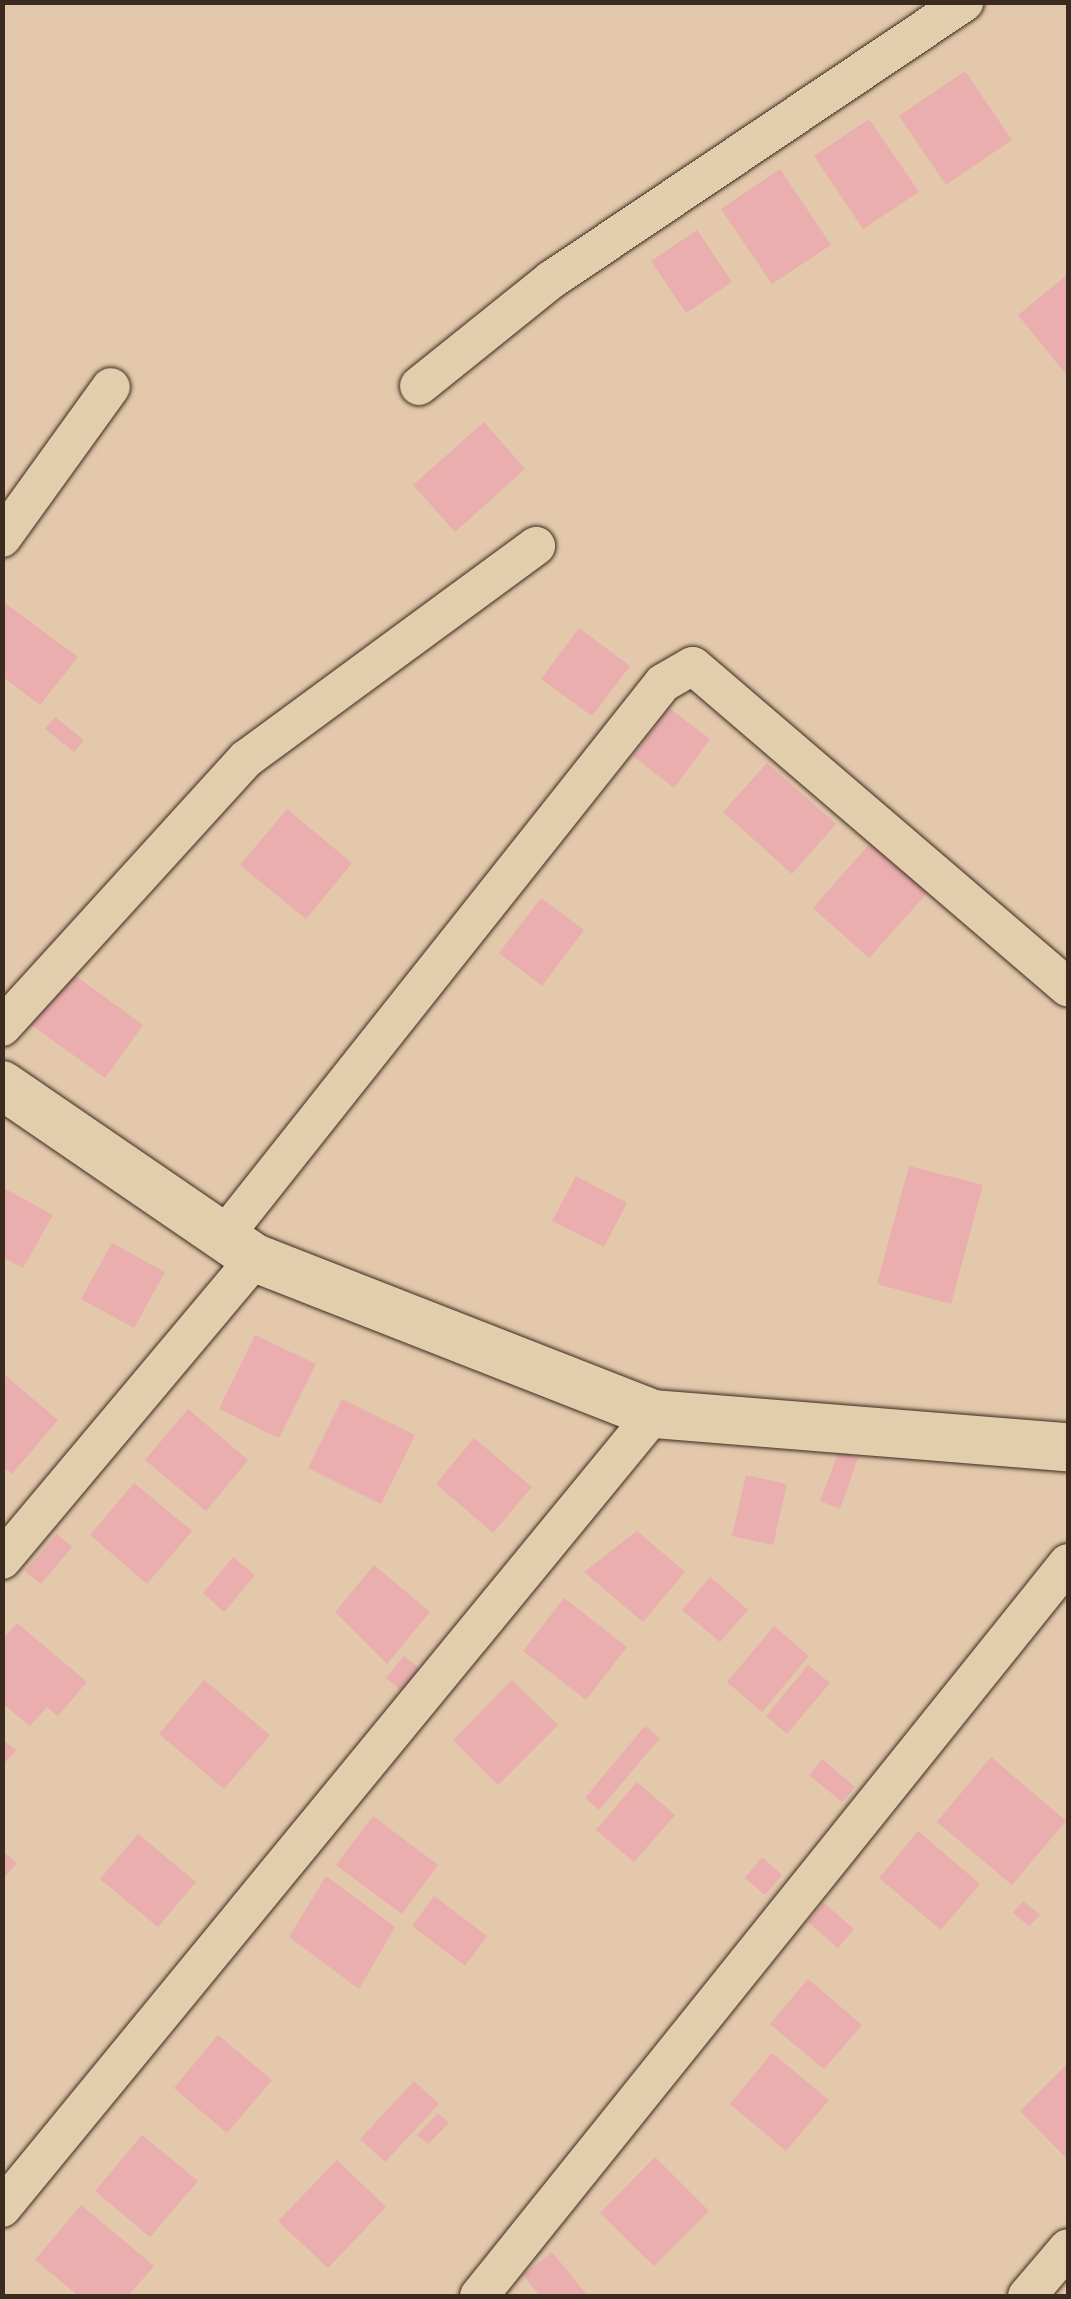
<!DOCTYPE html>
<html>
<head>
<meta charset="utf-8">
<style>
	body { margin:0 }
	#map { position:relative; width:1071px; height:2299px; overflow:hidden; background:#e3c8ac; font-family:Mynerve,sans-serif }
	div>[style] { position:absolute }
	.building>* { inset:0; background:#e9aead }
	.roads { filter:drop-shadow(0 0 2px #3b2a1e) drop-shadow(0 0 2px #3b2a1e) }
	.minor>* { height:38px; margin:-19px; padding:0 19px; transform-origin:19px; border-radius:19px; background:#e2ceac }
	.tertiary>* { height:48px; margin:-24px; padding:0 24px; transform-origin:24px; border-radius:24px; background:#e2ceac }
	span { translate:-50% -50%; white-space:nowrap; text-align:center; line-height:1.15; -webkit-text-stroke:9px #e2ceac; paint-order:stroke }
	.frame { position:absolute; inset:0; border:5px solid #3b2a1e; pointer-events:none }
</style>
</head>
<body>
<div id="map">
	<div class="building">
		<i style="clip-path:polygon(965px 71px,1012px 140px,946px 185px,899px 116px)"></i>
		<i style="clip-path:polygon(869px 119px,919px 192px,863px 229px,814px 156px)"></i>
		<i style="clip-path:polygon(780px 169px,831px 245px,772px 284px,721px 209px)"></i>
		<i style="clip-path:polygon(697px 230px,732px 282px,686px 313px,651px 261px)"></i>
		<i style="clip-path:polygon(1068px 274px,1068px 371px,1065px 373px,1018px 315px)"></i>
		<i style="clip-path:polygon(484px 422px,525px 469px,455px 532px,413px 485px)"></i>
		<i style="clip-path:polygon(2px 601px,78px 657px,40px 705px,2px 676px)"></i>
		<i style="clip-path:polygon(579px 628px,630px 666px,592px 716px,541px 679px)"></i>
		<i style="clip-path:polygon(669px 708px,710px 739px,674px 788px,633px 756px)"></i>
		<i style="clip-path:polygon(55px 717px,84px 740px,74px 752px,45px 729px)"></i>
		<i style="clip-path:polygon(767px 763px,836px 824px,792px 874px,723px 812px)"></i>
		<i style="clip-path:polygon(287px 809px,352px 863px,306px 919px,240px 865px)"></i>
		<i style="clip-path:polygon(872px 841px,929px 891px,869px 958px,813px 908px)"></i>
		<i style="clip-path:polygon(541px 898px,584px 930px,542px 986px,499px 953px)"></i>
		<i style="clip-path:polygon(69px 971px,143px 1025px,105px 1078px,30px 1024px)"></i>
		<i style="clip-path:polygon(909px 1166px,983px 1185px,951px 1304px,877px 1284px)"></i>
		<i style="clip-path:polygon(576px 1176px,627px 1203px,604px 1247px,552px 1221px)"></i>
		<i style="clip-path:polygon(2px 1187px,53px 1215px,23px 1268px,2px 1257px)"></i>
		<i style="clip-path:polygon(112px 1243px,165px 1272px,134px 1328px,81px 1299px)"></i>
		<i style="clip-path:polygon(255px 1335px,316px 1364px,279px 1438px,219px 1409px)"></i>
		<i style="clip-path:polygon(5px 1375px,58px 1420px,12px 1474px,2px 1466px)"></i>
		<i style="clip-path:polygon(342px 1399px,415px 1435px,381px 1504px,308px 1468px)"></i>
		<i style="clip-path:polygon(188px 1409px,248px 1460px,206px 1511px,145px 1460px)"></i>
		<i style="clip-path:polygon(474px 1438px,532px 1487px,493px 1533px,436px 1484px)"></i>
		<i style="clip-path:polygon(839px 1451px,858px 1458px,840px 1509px,820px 1501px)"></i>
		<i style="clip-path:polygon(746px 1475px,787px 1484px,773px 1545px,732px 1536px)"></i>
		<i style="clip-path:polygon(134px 1483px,192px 1531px,147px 1584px,90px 1535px)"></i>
		<i style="clip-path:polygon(637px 1531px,685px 1572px,643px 1622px,584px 1572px)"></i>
		<i style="clip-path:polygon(57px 1534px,72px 1547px,41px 1584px,25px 1571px)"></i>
		<i style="clip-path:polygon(233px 1557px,255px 1575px,224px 1612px,203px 1593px)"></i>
		<i style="clip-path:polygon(374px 1565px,430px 1612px,387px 1664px,335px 1612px)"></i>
		<i style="clip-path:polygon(710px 1577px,748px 1610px,720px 1642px,682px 1610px)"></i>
		<i style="clip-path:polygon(564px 1598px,627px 1647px,586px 1700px,523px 1651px)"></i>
		<i style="clip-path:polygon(17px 1623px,87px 1682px,58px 1716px,47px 1707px,30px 1726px,2px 1703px,2px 1640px)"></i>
		<i style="clip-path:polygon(774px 1626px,809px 1656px,762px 1712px,727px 1682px)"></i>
		<i style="clip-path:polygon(404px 1656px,422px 1670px,403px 1692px,386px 1678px)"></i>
		<i style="clip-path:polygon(808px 1665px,830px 1683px,787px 1734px,766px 1716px)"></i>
		<i style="clip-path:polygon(204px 1680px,270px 1735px,224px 1789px,159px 1734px)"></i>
		<i style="clip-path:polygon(512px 1680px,558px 1725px,498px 1785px,453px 1740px)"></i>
		<i style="clip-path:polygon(645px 1726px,660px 1738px,599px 1810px,585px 1798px)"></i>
		<i style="clip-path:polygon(2px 1739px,16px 1750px,2px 1766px)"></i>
		<i style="clip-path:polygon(991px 1757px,1066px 1821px,1012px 1885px,937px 1822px)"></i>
		<i style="clip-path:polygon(822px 1759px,855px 1787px,842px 1802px,809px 1775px)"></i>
		<i style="clip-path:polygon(637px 1782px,675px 1815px,634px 1862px,596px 1830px)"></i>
		<i style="clip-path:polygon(373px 1816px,438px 1865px,402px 1914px,336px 1865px)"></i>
		<i style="clip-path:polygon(918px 1831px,980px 1884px,941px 1930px,879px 1878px)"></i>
		<i style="clip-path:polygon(138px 1834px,196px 1882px,158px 1927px,100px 1879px)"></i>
		<i style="clip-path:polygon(2px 1851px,17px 1863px,2px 1880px)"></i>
		<i style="clip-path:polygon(762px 1857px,782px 1875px,765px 1895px,745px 1878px)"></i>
		<i style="clip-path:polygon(326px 1876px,395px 1927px,359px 1989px,289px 1937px)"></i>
		<i style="clip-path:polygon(434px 1896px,487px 1936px,465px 1966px,412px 1926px)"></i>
		<i style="clip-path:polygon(1023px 1901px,1040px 1915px,1029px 1926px,1013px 1913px)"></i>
		<i style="clip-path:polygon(824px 1903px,854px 1929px,838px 1948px,808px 1922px)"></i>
		<i style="clip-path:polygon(808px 1979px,862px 2025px,824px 2069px,770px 2024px)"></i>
		<i style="clip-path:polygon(218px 2035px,272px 2080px,227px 2133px,174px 2088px)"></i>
		<i style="clip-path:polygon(772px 2053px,829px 2100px,786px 2151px,730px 2104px)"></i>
		<i style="clip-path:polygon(1066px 2065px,1068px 2067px,1068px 2160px,1020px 2111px)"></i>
		<i style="clip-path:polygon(414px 2081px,439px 2104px,385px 2162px,360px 2139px)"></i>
		<i style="clip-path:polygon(438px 2113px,449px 2123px,428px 2144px,417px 2135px)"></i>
		<i style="clip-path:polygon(142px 2135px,198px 2181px,150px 2237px,95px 2191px)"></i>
		<i style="clip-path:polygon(655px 2157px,709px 2211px,654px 2266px,600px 2213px)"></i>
		<i style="clip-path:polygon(337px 2160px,386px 2207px,328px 2268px,278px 2221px)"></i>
		<i style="clip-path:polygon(81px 2205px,154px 2266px,128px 2296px,79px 2296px,35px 2260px)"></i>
		<i style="clip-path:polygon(552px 2252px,588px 2296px,540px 2296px,523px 2275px)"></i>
	</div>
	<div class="roads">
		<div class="minor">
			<i style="left:419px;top:386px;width:169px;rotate:-38.8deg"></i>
			<i style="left:551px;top:280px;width:498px;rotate:-33.9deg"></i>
			<i style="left:2px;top:538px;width:186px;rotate:-54.2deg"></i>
			<i style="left:2px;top:1027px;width:362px;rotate:-47.7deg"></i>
			<i style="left:246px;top:759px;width:360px;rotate:-36.3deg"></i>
			<i style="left:224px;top:1236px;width:706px;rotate:-51.56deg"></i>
			<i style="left:663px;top:683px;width:34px;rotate:-30deg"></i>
			<i style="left:693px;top:666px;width:494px;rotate:40.6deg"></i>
			<i style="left:2px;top:1560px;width:394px;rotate:-50deg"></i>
			<i style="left:2px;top:2208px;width:1027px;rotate:-50.61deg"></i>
			<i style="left:479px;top:2296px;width:940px;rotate:-51.22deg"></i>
			<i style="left:1027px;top:2296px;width:63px;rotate:-49.5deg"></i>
		</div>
		<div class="tertiary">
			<i style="left:2px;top:1085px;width:306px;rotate:34.4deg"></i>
			<i style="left:255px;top:1258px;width:428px;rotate:21.4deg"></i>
			<i style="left:654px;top:1414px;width:415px;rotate:4.6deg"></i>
		</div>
	</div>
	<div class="frame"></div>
</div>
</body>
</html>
